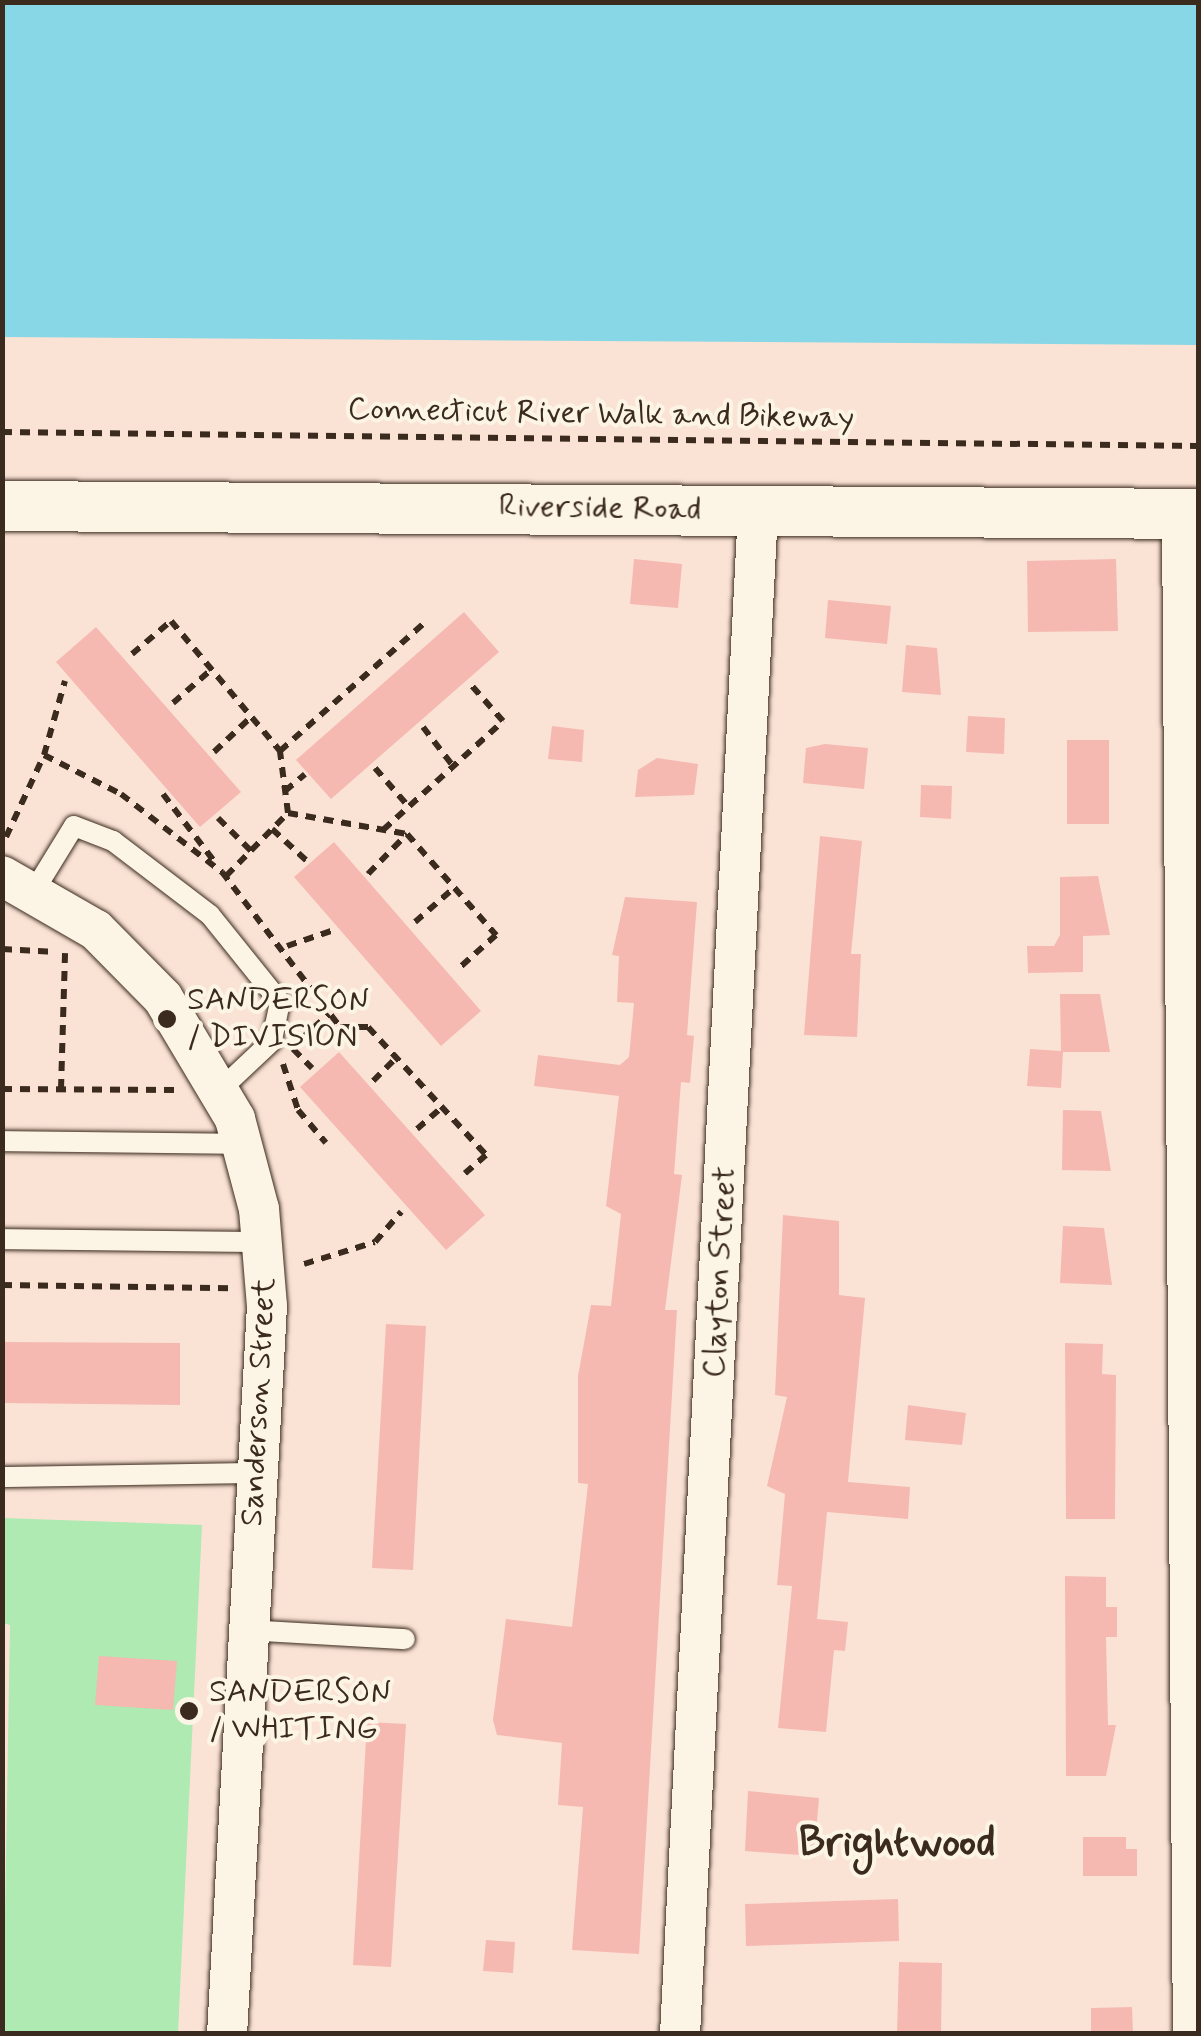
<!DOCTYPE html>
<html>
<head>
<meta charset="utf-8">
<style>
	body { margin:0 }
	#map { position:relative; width:1201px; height:2036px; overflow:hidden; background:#fae3d5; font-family:Mynerve,sans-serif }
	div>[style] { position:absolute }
	.green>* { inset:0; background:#aeeab1 }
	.water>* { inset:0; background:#88d7e6 }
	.building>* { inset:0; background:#f5b9b1 }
	.path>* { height:6px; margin-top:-3px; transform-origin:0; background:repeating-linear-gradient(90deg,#3b2a1e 0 10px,transparent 0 18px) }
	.roads { filter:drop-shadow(0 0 2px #3b2a1e) drop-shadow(0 0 2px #3b2a1e) }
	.service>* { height:20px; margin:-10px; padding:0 10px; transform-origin:10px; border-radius:10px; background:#fcf5e5 }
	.minor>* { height:40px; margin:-20px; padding:0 20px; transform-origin:20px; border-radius:20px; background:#fcf5e5 }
	.tertiary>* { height:50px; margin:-25px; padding:0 25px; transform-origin:25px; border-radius:25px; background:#fcf5e5 }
	.dots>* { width:28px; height:28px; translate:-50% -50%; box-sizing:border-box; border:5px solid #fcf5e5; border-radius:50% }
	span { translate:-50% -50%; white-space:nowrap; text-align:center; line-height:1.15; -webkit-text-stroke:8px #fcf5e5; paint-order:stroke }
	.street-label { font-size:32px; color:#3b2a1e }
	.poi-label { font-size:32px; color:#3b2a1e }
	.left { translate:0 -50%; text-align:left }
	.district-label { font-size:42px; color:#3b2a1e; font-weight:700 }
	.frame { position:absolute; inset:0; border:5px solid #3b2a1e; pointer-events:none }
</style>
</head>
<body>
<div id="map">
	<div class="green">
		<i style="clip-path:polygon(3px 1518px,202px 1525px,178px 2033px,3px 2034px,10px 1625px,3px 1623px)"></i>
	</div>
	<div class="water">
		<i style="clip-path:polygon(3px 2px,1198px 3px,1198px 345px,3px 337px)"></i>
	</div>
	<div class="building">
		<i style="clip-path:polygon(634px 559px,682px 564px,678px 608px,630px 604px)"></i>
		<i style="clip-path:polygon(1116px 559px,1118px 631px,1028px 632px,1027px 561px)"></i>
		<i style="clip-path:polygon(828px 600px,891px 606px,887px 644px,825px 638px)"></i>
		<i style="clip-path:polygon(464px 612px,499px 652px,331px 799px,296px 760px)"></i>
		<i style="clip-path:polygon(96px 627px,241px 792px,200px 827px,56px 662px)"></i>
		<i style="clip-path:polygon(906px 645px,937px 648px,941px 695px,902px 692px)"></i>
		<i style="clip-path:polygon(968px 716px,1005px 718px,1004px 754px,966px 752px)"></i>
		<i style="clip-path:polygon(552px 726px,584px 730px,582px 762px,548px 759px)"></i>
		<i style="clip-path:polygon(1067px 740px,1109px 740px,1109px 824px,1067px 824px)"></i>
		<i style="clip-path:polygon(825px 744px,868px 748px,864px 789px,803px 783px,806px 748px)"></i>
		<i style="clip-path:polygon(657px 758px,698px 764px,694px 795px,635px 797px,638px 770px)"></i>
		<i style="clip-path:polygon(921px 785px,952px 786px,951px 819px,920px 817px)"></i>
		<i style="clip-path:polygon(820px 836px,862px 841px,851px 954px,861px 954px,857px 1037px,804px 1035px)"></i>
		<i style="clip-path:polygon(334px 842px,481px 1011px,441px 1046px,294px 877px)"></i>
		<i style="clip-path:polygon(1098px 876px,1110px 935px,1083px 936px,1083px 972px,1028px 973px,1027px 946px,1054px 946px,1060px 935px,1060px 877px)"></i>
		<i style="clip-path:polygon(625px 897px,697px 902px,687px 1035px,694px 1036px,690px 1083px,681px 1082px,674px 1174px,682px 1175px,665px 1310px,677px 1310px,639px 1954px,572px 1950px,583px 1807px,558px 1805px,562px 1743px,497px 1735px,493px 1720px,506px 1619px,572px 1627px,588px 1484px,578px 1483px,578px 1376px,591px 1305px,611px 1306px,621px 1214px,606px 1206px,619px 1096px,534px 1086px,538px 1055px,620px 1065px,629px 1057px,634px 1003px,617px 1002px,619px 956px,612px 955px)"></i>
		<i style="clip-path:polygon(1060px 994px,1100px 994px,1110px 1052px,1063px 1052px,1061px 1088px,1027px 1086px,1030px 1049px,1061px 1051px)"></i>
		<i style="clip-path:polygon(339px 1052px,485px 1215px,446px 1250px,300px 1087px)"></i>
		<i style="clip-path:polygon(1063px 1110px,1101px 1111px,1111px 1171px,1062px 1170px)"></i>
		<i style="clip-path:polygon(783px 1215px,839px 1221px,839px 1295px,865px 1298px,848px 1482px,910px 1487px,908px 1519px,827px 1512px,817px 1619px,848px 1622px,845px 1651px,834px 1650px,826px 1732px,778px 1728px,792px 1586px,777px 1585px,785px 1494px,767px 1486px,787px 1397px,775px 1395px)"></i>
		<i style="clip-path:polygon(1063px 1226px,1104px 1228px,1112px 1285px,1060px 1283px)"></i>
		<i style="clip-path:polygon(386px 1324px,426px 1326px,413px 1570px,372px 1568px)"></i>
		<i style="clip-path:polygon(2px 1342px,180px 1343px,180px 1405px,2px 1403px)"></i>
		<i style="clip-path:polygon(1065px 1343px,1103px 1344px,1102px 1374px,1116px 1375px,1115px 1519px,1066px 1519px)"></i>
		<i style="clip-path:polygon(908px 1405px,966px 1413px,962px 1445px,905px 1440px)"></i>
		<i style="clip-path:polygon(1065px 1576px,1106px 1577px,1106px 1607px,1117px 1607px,1117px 1637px,1106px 1637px,1108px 1725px,1116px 1725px,1106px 1776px,1066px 1776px)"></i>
		<i style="clip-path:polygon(99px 1656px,177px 1661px,173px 1710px,95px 1705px)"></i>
		<i style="clip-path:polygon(367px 1722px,406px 1724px,391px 1967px,353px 1965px)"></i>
		<i style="clip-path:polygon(748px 1791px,819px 1798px,814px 1856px,745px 1851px)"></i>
		<i style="clip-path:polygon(1083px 1837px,1126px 1837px,1126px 1849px,1137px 1849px,1137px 1876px,1083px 1876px)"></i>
		<i style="clip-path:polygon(898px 1899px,899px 1941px,746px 1946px,745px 1904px)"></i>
		<i style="clip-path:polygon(486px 1940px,515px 1942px,513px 1973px,483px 1971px)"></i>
		<i style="clip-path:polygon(899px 1962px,942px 1963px,941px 2034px,897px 2034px)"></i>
		<i style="clip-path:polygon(1132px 2007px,1133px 2034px,1091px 2034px,1091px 2008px)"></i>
	</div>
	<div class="path">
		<i style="left:2px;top:432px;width:1196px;rotate:0.67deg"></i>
		<i style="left:132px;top:654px;width:51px;rotate:-40.2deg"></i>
		<i style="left:171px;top:621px;width:170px;rotate:50deg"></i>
		<i style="left:173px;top:703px;width:52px;rotate:-41.1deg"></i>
		<i style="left:423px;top:727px;width:49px;rotate:52.4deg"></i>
		<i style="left:214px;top:752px;width:51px;rotate:-43.4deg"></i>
		<i style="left:44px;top:755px;width:86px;rotate:26.9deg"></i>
		<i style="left:121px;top:794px;width:128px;rotate:37.7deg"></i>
		<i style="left:222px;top:872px;width:195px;rotate:52.7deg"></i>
		<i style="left:340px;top:1027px;width:28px"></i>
		<i style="left:368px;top:1027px;width:174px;rotate:47.3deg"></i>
		<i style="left:486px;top:1155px;width:28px;rotate:139deg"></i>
		<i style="left:375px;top:768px;width:52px;rotate:48.9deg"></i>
		<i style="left:285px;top:791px;width:26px;rotate:-40deg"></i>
		<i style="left:163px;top:794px;width:84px;rotate:52.7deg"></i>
		<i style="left:288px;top:813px;width:63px;rotate:-97.4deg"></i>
		<i style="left:280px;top:751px;width:191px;rotate:-41.6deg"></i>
		<i style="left:218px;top:818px;width:47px;rotate:45deg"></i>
		<i style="left:272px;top:829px;width:47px;rotate:42.4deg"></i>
		<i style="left:383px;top:830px;width:162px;rotate:-42.2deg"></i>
		<i style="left:503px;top:721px;width:48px;rotate:-131.6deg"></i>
		<i style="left:6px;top:837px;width:90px;rotate:-65.1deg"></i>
		<i style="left:44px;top:755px;width:77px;rotate:-74.2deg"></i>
		<i style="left:368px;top:874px;width:56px;rotate:-45.7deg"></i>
		<i style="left:226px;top:876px;width:88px;rotate:-45.5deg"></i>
		<i style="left:288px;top:813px;width:121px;rotate:10deg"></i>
		<i style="left:407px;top:834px;width:135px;rotate:48.6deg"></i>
		<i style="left:496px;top:935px;width:51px;rotate:138.2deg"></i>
		<i style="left:415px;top:922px;width:52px;rotate:-41.1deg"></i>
		<i style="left:287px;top:946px;width:50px;rotate:-18.8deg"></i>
		<i style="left:2px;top:949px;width:54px;rotate:3.2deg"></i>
		<i style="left:300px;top:1040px;width:39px;rotate:-42deg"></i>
		<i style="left:293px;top:1049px;width:27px;rotate:45deg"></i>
		<i style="left:283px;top:1064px;width:48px;rotate:71.9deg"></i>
		<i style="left:298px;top:1110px;width:43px;rotate:49.7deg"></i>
		<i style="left:373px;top:1081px;width:33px;rotate:-45deg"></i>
		<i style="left:2px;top:1089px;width:174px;rotate:0.3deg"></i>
		<i style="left:61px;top:1089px;width:136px;rotate:-88.3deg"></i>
		<i style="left:417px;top:1129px;width:33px;rotate:-41deg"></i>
		<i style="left:304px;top:1264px;width:74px;rotate:-17.2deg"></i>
		<i style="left:375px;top:1242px;width:40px;rotate:-49deg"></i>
		<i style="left:2px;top:1285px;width:229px;rotate:0.8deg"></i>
	</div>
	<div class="roads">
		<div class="service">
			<i style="left:34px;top:891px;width:76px;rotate:-58.4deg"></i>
			<i style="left:74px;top:826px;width:42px;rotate:21deg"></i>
			<i style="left:113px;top:841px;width:122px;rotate:37.3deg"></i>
			<i style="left:210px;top:915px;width:112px;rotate:51.2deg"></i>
			<i style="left:280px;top:1002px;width:40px;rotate:102deg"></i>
			<i style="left:272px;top:1041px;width:70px;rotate:136.7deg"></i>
			<i style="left:2px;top:1141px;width:241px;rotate:0.7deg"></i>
			<i style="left:2px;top:1239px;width:262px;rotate:0.7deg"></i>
			<i style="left:2px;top:1477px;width:254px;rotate:-0.9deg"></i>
			<i style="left:247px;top:1630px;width:158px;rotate:3.3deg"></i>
		</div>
		<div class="minor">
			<i style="left:1182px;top:514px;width:1520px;rotate:89.59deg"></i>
			<i style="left:2px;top:876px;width:108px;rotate:29.9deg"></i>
			<i style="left:96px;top:930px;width:95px;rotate:45.4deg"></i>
			<i style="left:163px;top:998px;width:141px;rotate:59.2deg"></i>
			<i style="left:235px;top:1119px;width:93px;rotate:75.1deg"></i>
			<i style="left:259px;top:1209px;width:97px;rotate:85.3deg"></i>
			<i style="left:267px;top:1306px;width:729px;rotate:93.14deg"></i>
			<i style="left:680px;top:2034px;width:1526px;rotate:-87.07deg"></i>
		</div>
		<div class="tertiary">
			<i style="left:2px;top:506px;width:1196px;rotate:0.38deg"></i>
		</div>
	</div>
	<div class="dots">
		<i style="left:167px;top:1019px;background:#3b2a1e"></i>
		<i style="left:189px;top:1711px;background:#3b2a1e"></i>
	</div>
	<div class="street-label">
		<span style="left:601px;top:414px;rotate:1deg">Connecticut River Walk and Bikeway</span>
		<span style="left:600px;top:508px;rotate:1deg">Riverside Road</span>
		<span style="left:720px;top:1272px;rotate:-87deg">Clayton Street</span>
		<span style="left:259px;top:1402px;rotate:-87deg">Sanderson Street</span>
	</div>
	<div class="poi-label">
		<span class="left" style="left:187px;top:1019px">SANDERSON<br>/ DIVISION</span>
		<span class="left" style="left:209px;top:1711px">SANDERSON<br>/ WHITING</span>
	</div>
	<div class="district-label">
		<span style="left:897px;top:1844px">Brightwood</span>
	</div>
	<div class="frame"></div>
</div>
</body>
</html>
